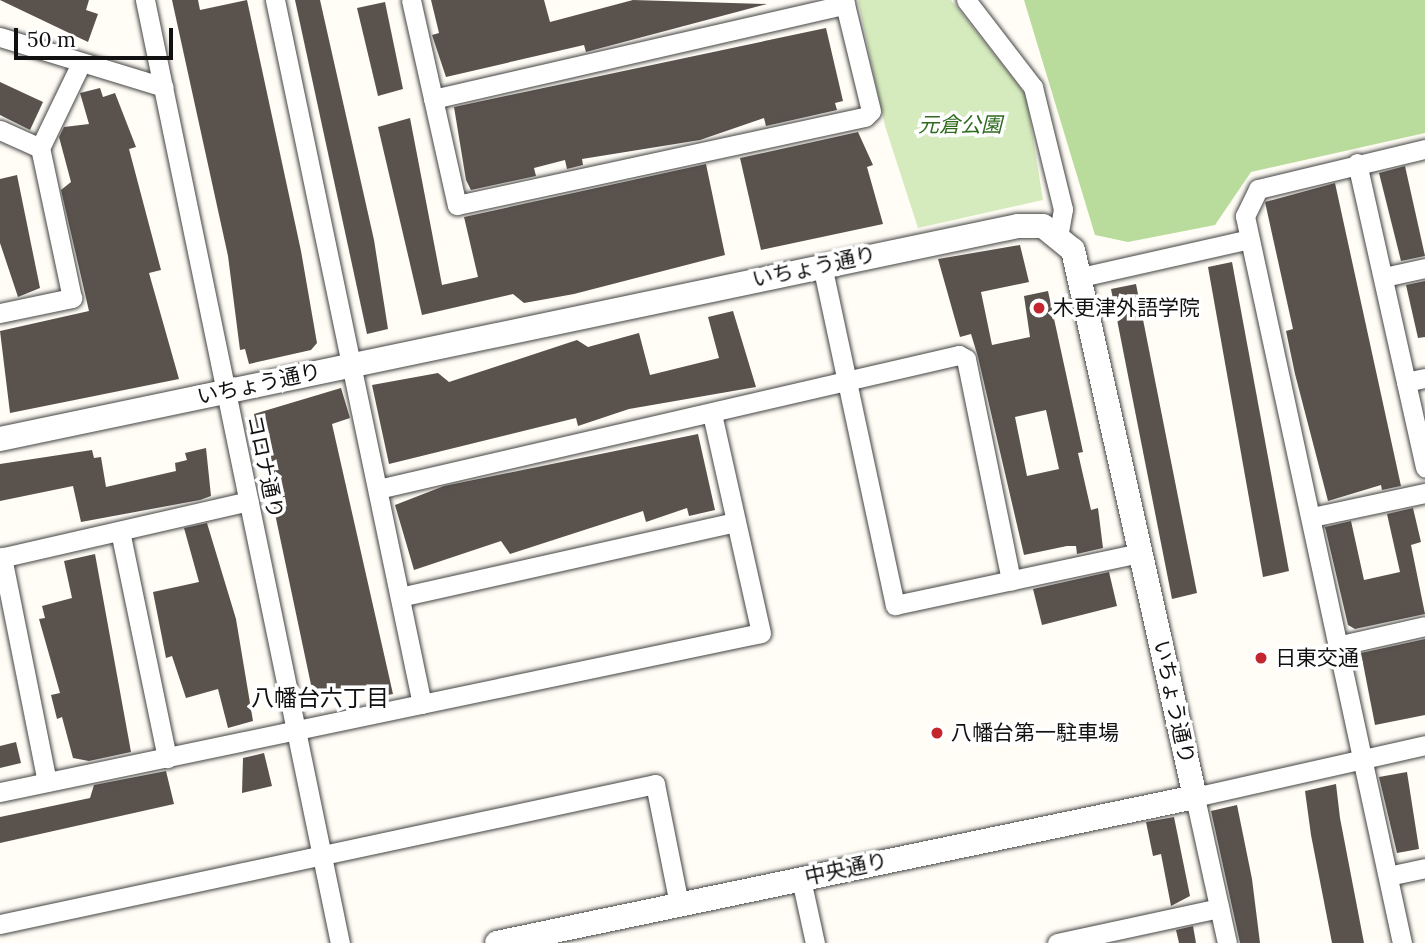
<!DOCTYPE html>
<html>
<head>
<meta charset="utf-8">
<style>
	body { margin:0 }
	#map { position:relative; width:1425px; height:943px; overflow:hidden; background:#fffdf5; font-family:Lora,"Noto Sans JP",serif }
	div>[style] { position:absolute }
	.green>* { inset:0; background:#d5ebbd }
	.forest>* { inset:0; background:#b9dc9c }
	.building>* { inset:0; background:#5a524d }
	.roads { filter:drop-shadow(0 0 2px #444) drop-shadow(0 0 2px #444) }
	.minor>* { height:19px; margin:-9.5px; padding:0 9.5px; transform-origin:9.5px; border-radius:9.5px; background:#fff }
	.tertiary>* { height:24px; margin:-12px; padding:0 12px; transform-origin:12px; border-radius:12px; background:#fff }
	.dots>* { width:19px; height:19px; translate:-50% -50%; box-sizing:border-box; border:4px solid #fff; border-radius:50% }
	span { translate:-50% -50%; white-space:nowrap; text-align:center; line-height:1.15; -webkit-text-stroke:7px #fff; paint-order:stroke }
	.park-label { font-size:21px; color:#2f6b1f; font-style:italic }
	.street-label { font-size:21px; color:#111 }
	.poi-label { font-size:21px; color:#111 }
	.left { translate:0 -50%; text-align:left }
	.neighbourhood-label { font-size:23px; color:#111 }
	.scale { position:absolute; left:14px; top:28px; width:159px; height:32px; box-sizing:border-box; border:4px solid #111; border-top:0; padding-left:9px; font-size:21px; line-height:24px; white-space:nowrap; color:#111; -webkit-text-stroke:5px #fff; paint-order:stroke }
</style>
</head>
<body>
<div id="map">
	<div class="green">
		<i style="clip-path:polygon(858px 0,951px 0,1026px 95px,1043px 200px,918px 228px,885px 126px)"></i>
	</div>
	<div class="forest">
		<i style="clip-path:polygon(1024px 0,1425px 0,1425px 133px,1251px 172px,1215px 225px,1128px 242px,1095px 235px)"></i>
	</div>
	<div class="building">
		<i style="clip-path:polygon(0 0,89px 0,86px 10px,98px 14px,88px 42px)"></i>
		<i style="clip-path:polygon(172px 0,198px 0,200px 10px,247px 0,301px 251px,317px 343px,311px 350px,249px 364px,245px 349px,240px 350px,228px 256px)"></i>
		<i style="clip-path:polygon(295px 0,320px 0,374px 240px,388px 329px,367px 334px)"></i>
		<i style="clip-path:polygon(431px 0,544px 0,550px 22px,633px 0,767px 4px,586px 52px,584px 45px,446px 77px,432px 35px,439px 33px)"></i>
		<i style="clip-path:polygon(385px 2px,403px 89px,378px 96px,357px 8px)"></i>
		<i style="clip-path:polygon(826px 28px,843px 101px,835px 103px,837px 110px,766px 126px,764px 118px,700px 140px,582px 159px,583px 165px,567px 169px,565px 160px,534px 168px,536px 176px,471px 190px,466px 180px,454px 107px)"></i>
		<i style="clip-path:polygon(0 82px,43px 102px,30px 130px,0 115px)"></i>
		<i style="clip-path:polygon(100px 88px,103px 97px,115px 93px,136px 147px,129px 149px,161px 270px,149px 273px,179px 379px,10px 413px,0 331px,89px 311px,61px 190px,71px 182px,59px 137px,64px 127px,89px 124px,80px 93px)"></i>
		<i style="clip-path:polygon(410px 118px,442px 285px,478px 277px,464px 217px,706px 164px,725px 255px,574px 294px,524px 303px,513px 294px,422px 315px,378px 127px)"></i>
		<i style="clip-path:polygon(858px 132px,873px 165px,867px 167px,883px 224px,761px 250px,740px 158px)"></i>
		<i style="clip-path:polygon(1405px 166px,1425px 256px,1401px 261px,1379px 173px)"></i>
		<i style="clip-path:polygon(17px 175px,40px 288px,18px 297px,0 243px,0 179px)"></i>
		<i style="clip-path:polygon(1335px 183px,1401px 486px,1382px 490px,1381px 485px,1328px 501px,1295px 374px,1286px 331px,1293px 329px,1265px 202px)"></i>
		<i style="clip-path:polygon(evenodd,1020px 245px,1029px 282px,981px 292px,992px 345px,1030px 337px,1024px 296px,1048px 291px,1083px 452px,1078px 453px,1091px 510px,1098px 508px,1103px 548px,1077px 554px,1076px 546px,1067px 546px,1024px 555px,978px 357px,971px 334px,960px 337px,938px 259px,1020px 245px,1046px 410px,1059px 469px,1027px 476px,1015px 417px,1046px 410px)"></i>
		<i style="clip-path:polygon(1232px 262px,1289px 571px,1263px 577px,1208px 267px)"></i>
		<i style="clip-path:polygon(1425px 281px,1425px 337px,1418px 338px,1406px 285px)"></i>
		<i style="clip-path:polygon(1136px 284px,1197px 593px,1172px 599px,1111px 289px)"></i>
		<i style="clip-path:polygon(733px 311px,756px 387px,629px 409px,578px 426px,576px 418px,389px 464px,372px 385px,438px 373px,449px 382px,577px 340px,588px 347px,639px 333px,650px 375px,719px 358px,708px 317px)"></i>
		<i style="clip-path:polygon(341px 388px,350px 418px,332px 424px,393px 694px,373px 698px,370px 686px,314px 699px,254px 414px)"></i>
		<i style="clip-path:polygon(698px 434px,715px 510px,689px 516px,687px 508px,646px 522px,643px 511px,510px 554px,501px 541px,414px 570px,395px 505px,444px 486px)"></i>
		<i style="clip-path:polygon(206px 448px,211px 496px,200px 500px,81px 522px,73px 486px,0 501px,0 464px,92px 450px,94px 458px,101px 457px,106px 487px,176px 471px,175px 463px,187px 460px,185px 453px)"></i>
		<i style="clip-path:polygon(1413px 508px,1421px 542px,1411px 545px,1425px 614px,1355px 629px,1348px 625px,1325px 527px,1351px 521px,1364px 580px,1400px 572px,1387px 514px)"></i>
		<i style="clip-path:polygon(207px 523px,236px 619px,253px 721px,228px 728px,218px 689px,186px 698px,172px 656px,166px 658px,153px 592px,199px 582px,184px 528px)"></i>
		<i style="clip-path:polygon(95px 554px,131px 752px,89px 761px,73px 758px,62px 717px,57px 719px,51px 695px,60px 693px,39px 619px,45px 618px,42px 606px,72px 598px,64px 561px)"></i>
		<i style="clip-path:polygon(1109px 572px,1117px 606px,1042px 625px,1033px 589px)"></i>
		<i style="clip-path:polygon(1425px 639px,1425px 715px,1375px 725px,1361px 653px)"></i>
		<i style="clip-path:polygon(16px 742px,21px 763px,0 768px,0 746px)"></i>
		<i style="clip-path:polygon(264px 753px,272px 786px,242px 793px,243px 758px)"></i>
		<i style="clip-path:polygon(166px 771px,174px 804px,0 843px,0 817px,90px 798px,94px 785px)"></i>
		<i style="clip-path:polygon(1407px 772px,1419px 849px,1397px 853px,1379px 777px)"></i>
		<i style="clip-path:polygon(1336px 784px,1340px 818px,1364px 943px,1332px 943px,1311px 835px,1305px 791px)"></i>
		<i style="clip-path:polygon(1237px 805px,1252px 879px,1260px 943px,1240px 943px,1211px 811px)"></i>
		<i style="clip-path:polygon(1174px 817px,1190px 896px,1171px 906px,1161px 854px,1153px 856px,1146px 822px)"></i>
		<i style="clip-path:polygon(1193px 926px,1196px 943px,1179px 943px,1176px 930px)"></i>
	</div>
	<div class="roads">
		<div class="minor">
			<i style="left:145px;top:0;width:963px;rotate:78.32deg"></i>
			<i style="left:275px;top:0;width:719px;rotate:78.21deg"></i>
			<i style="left:411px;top:0;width:210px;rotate:77.4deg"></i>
			<i style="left:457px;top:205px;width:417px;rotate:-12.2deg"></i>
			<i style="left:865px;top:117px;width:8px;rotate:-45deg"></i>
			<i style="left:871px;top:111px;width:114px;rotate:-103.7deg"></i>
			<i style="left:966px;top:0;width:110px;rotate:52.4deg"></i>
			<i style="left:1033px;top:87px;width:126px;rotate:76.2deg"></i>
			<i style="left:1063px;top:209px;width:28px;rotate:100deg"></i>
			<i style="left:0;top:37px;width:171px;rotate:17deg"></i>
			<i style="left:433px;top:99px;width:423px;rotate:-12.9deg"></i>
			<i style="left:0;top:130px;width:44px;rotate:24.2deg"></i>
			<i style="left:1357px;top:163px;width:312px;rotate:77.4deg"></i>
			<i style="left:822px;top:265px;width:348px;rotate:77.9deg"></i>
			<i style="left:895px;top:605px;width:249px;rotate:-12deg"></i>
			<i style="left:1081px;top:277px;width:172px;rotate:-12.7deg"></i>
			<i style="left:1384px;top:277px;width:42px;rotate:-12.4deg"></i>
			<i style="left:0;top:313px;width:74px;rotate:-11.8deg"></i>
			<i style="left:72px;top:298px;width:153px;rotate:-102deg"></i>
			<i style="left:40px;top:148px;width:94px;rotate:-64.2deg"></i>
			<i style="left:1406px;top:382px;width:19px;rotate:-12deg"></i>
			<i style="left:378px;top:489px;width:596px;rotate:-12.99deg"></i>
			<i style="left:959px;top:355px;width:8px;rotate:30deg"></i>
			<i style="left:966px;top:359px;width:226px;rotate:78.5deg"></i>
			<i style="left:1312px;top:517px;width:116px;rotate:-12deg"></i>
			<i style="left:120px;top:531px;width:232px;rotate:78.3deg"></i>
			<i style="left:2px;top:557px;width:229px;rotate:78.7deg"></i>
			<i style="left:0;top:558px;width:255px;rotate:-12.9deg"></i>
			<i style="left:400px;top:597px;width:344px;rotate:-12.6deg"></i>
			<i style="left:1337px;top:646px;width:90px;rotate:-12.8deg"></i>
			<i style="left:0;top:792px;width:777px;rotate:-11.8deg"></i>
			<i style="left:761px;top:633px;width:224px;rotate:-102.6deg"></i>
			<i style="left:1388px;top:876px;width:38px;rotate:-12deg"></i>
			<i style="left:801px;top:879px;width:66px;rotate:77.7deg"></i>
			<i style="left:0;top:924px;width:670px;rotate:-12.06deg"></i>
			<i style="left:655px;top:784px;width:122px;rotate:78.7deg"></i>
			<i style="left:1057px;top:943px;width:166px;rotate:-12.2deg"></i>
			<i style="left:1227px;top:943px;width:149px;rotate:-102.4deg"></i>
			<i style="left:1195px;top:797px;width:236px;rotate:-12.7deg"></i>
			<i style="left:1402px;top:943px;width:744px;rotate:-102.19deg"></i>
			<i style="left:1245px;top:216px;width:30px;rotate:-64deg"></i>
			<i style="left:1258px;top:189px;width:172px;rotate:-13.5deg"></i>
		</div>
		<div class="tertiary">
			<i style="left:0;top:439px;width:1040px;rotate:-11.82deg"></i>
			<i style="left:1018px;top:226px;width:25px"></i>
			<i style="left:1043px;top:226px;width:38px;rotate:39deg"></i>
			<i style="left:1073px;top:250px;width:560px;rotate:77.43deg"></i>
			<i style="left:1195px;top:797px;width:713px;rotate:168.19deg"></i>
		</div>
	</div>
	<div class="dots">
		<i style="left:1039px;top:308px;background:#c4262e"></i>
		<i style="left:1261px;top:658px;background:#c4262e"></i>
		<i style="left:937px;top:733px;background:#c4262e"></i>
	</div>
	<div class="park-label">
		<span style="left:960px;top:125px">元倉公園</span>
	</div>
	<div class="street-label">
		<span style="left:814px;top:267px;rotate:-12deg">いちょう通り</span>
		<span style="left:259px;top:384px;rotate:-12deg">いちょう通り</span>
		<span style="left:265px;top:467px;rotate:78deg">コロナ通り</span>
		<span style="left:1174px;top:702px;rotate:78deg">いちょう通り</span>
		<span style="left:846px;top:869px;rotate:-12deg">中央通り</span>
	</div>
	<div class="poi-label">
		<span class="left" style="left:1053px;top:308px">木更津外語学院</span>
		<span class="left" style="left:1275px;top:658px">日東交通</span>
		<span class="left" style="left:951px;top:733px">八幡台第一駐車場</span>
	</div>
	<div class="neighbourhood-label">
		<span style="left:320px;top:698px">八幡台六丁目</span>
	</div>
	<div class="scale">50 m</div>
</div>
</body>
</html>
